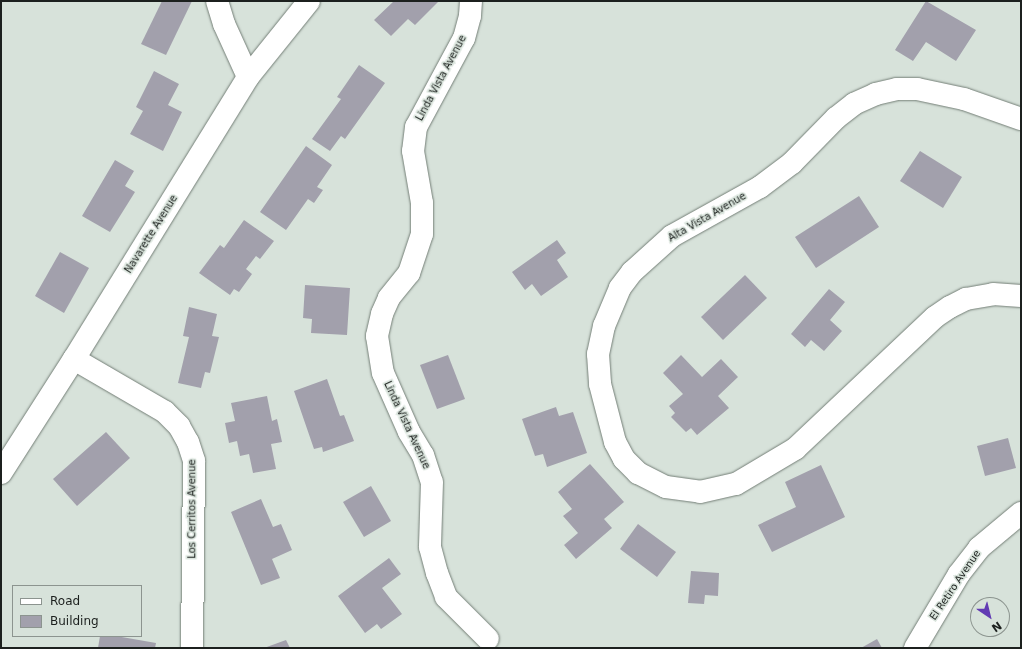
<!DOCTYPE html>
<html>
<head>
<meta charset="utf-8">
<style>
	body { margin:0 }
	#map { position:relative; width:1022px; height:649px; overflow:hidden; background:#d7e2da; font-family:"DejaVu Sans",sans-serif }
	div>[style] { position:absolute }
	.building>* { inset:0; background:#a2a0ac }
	.roads { filter:drop-shadow(0 0 1px #737e76) drop-shadow(0 0 1px #737e76) }
	.minor>* { height:22px; margin:-11px; padding:0 11px; transform-origin:11px; border-radius:11px; background:#fff }
	span { translate:-50% -50%; white-space:nowrap; text-align:center; line-height:1.15; -webkit-text-stroke:3px #d7e2da; paint-order:stroke }
	.street-label { font-size:10px; color:#1c201e }
	.frame { position:absolute; inset:0; border:2px solid #1c201e; pointer-events:none }
	.legend { position:absolute; left:12px; top:585px; width:130px; height:52px; box-sizing:border-box; background:#d7e2da; border:1px solid #8c948f; margin:0; padding:5px 7px; list-style:none; font-size:12px; color:#1c201e }
	.legend li { display:flex; align-items:center; gap:8px; height:20px }
	.legend b { width:20px; border:1px solid #8c948f }
	.north { position:absolute; left:970px; top:597px; width:40px; height:40px; box-sizing:border-box; background:#d7e2da; border:1px solid #8c948f; border-radius:50%; rotate:145deg; font-size:11px; font-weight:700; line-height:16px; text-align:center; color:#1c201e }
	.north::after { content:''; display:block; margin:auto; width:14px; height:18px; background:#623bb3; clip-path:polygon(50% 0,100% 100%,50% 72%,0 100%) }
</style>
</head>
<body>
<div id="map">
	<div class="building">
		<i style="clip-path:polygon(162px 1px,192px 1px,166px 55px,141px 44px)"></i>
		<i style="clip-path:polygon(394px 1px,439px 1px,415px 25px,408px 19px,391px 36px,374px 20px)"></i>
		<i style="clip-path:polygon(926px 1px,976px 30px,956px 61px,926px 42px,913px 61px,895px 50px)"></i>
		<i style="clip-path:polygon(359px 65px,385px 83px,345px 139px,341px 136px,330px 151px,312px 139px,341px 99px,337px 97px)"></i>
		<i style="clip-path:polygon(154px 71px,179px 84px,168px 105px,182px 112px,163px 151px,130px 134px,143px 111px,136px 107px)"></i>
		<i style="clip-path:polygon(306px 146px,332px 165px,317px 187px,323px 190px,314px 203px,308px 199px,286px 230px,260px 212px)"></i>
		<i style="clip-path:polygon(920px 151px,962px 177px,943px 208px,900px 181px)"></i>
		<i style="clip-path:polygon(115px 160px,134px 171px,125px 186px,135px 192px,110px 232px,82px 216px)"></i>
		<i style="clip-path:polygon(859px 196px,879px 227px,816px 268px,795px 237px)"></i>
		<i style="clip-path:polygon(244px 220px,274px 241px,260px 259px,256px 256px,246px 269px,252px 274px,239px 292px,234px 289px,230px 295px,199px 273px,220px 245px,224px 248px)"></i>
		<i style="clip-path:polygon(557px 240px,566px 253px,557px 260px,568px 277px,541px 296px,532px 284px,525px 290px,512px 272px)"></i>
		<i style="clip-path:polygon(60px 252px,89px 268px,64px 313px,35px 296px)"></i>
		<i style="clip-path:polygon(745px 275px,767px 298px,723px 340px,701px 317px)"></i>
		<i style="clip-path:polygon(305px 285px,350px 288px,347px 335px,311px 333px,312px 319px,303px 318px)"></i>
		<i style="clip-path:polygon(829px 289px,845px 302px,830px 320px,842px 331px,824px 351px,811px 340px,805px 347px,791px 334px)"></i>
		<i style="clip-path:polygon(189px 307px,217px 314px,212px 336px,219px 337px,210px 373px,205px 372px,201px 388px,178px 383px,189px 337px,183px 336px)"></i>
		<i style="clip-path:polygon(448px 355px,465px 399px,437px 409px,420px 365px)"></i>
		<i style="clip-path:polygon(681px 355px,702px 377px,721px 359px,738px 377px,718px 396px,729px 408px,697px 435px,691px 428px,686px 432px,671px 417px,675px 413px,669px 406px,683px 394px,663px 373px)"></i>
		<i style="clip-path:polygon(327px 379px,340px 416px,344px 415px,354px 441px,323px 452px,322px 447px,314px 449px,294px 391px)"></i>
		<i style="clip-path:polygon(267px 396px,272px 421px,277px 419px,282px 442px,271px 444px,276px 469px,253px 473px,249px 454px,240px 456px,237px 441px,229px 443px,225px 423px,235px 421px,231px 403px)"></i>
		<i style="clip-path:polygon(556px 407px,559px 416px,573px 412px,587px 453px,547px 467px,543px 454px,535px 456px,522px 419px)"></i>
		<i style="clip-path:polygon(106px 432px,130px 458px,77px 506px,53px 479px)"></i>
		<i style="clip-path:polygon(1008px 438px,1016px 468px,985px 476px,977px 446px)"></i>
		<i style="clip-path:polygon(590px 464px,624px 502px,604px 519px,612px 528px,576px 559px,564px 545px,578px 533px,563px 516px,572px 509px,558px 492px)"></i>
		<i style="clip-path:polygon(821px 465px,845px 517px,772px 552px,758px 525px,796px 507px,785px 482px)"></i>
		<i style="clip-path:polygon(371px 486px,391px 521px,364px 537px,343px 502px)"></i>
		<i style="clip-path:polygon(261px 499px,273px 527px,281px 524px,292px 550px,272px 559px,280px 578px,261px 585px,231px 512px)"></i>
		<i style="clip-path:polygon(638px 524px,676px 552px,657px 577px,620px 549px)"></i>
		<i style="clip-path:polygon(389px 558px,401px 574px,382px 588px,402px 614px,381px 629px,377px 624px,365px 633px,338px 596px)"></i>
		<i style="clip-path:polygon(691px 571px,719px 573px,718px 596px,705px 595px,704px 604px,688px 603px)"></i>
		<i style="clip-path:polygon(100px 636px,116px 636px,156px 643px,155px 648px,98px 648px)"></i>
		<i style="clip-path:polygon(877px 639px,882px 648px,861px 648px)"></i>
		<i style="clip-path:polygon(286px 640px,290px 648px,264px 648px)"></i>
	</div>
	<div class="roads">
		<div class="minor">
			<i style="left:217px;top:1px;width:24px;rotate:73deg"></i>
			<i style="left:224px;top:24px;width:58px;rotate:65.6deg"></i>
			<i style="left:471px;top:1px;width:15px;rotate:94deg"></i>
			<i style="left:470px;top:16px;width:23px;rotate:105deg"></i>
			<i style="left:464px;top:38px;width:101px;rotate:118.3deg"></i>
			<i style="left:416px;top:127px;width:24px;rotate:97deg"></i>
			<i style="left:413px;top:151px;width:53px;rotate:80.2deg"></i>
			<i style="left:422px;top:203px;width:31px;rotate:90deg"></i>
			<i style="left:422px;top:234px;width:41px;rotate:108.4deg"></i>
			<i style="left:409px;top:273px;width:32px;rotate:129deg"></i>
			<i style="left:389px;top:298px;width:17px;rotate:114deg"></i>
			<i style="left:382px;top:314px;width:23px;rotate:103deg"></i>
			<i style="left:377px;top:336px;width:37px;rotate:81deg"></i>
			<i style="left:383px;top:373px;width:64px;rotate:66.2deg"></i>
			<i style="left:409px;top:432px;width:27px;rotate:59deg"></i>
			<i style="left:423px;top:455px;width:28px;rotate:72deg"></i>
			<i style="left:432px;top:482px;width:65px;rotate:91.8deg"></i>
			<i style="left:430px;top:547px;width:27px;rotate:75deg"></i>
			<i style="left:437px;top:573px;width:26px;rotate:69deg"></i>
			<i style="left:446px;top:597px;width:59px;rotate:45deg"></i>
			<i style="left:1021px;top:119px;width:60px;rotate:-160.7deg"></i>
			<i style="left:964px;top:99px;width:48px;rotate:-168deg"></i>
			<i style="left:917px;top:89px;width:20px;rotate:180deg"></i>
			<i style="left:897px;top:89px;width:22px;rotate:167deg"></i>
			<i style="left:876px;top:94px;width:24px;rotate:156deg"></i>
			<i style="left:854px;top:104px;width:23px;rotate:142deg"></i>
			<i style="left:836px;top:118px;width:63px;rotate:134.4deg"></i>
			<i style="left:792px;top:163px;width:40px;rotate:143deg"></i>
			<i style="left:760px;top:187px;width:101px;rotate:150.9deg"></i>
			<i style="left:672px;top:236px;width:54px;rotate:138deg"></i>
			<i style="left:632px;top:272px;width:20px;rotate:127deg"></i>
			<i style="left:620px;top:288px;width:41px;rotate:112.8deg"></i>
			<i style="left:604px;top:326px;width:29px;rotate:102deg"></i>
			<i style="left:598px;top:354px;width:30px;rotate:86deg"></i>
			<i style="left:600px;top:384px;width:60px;rotate:75.5deg"></i>
			<i style="left:615px;top:442px;width:19px;rotate:62deg"></i>
			<i style="left:624px;top:459px;width:20px;rotate:45deg"></i>
			<i style="left:638px;top:473px;width:31px;rotate:27deg"></i>
			<i style="left:666px;top:487px;width:34px;rotate:8deg"></i>
			<i style="left:700px;top:492px;width:37px;rotate:-13deg"></i>
			<i style="left:736px;top:484px;width:69px;rotate:-30.7deg"></i>
			<i style="left:795px;top:449px;width:192px;rotate:-43.3deg"></i>
			<i style="left:935px;top:317px;width:18px;rotate:-34deg"></i>
			<i style="left:950px;top:307px;width:18px;rotate:-27deg"></i>
			<i style="left:966px;top:299px;width:27px;rotate:-10deg"></i>
			<i style="left:993px;top:294px;width:28px;rotate:4deg"></i>
			<i style="left:74px;top:359px;width:105px;rotate:30.2deg"></i>
			<i style="left:165px;top:412px;width:20px;rotate:45deg"></i>
			<i style="left:179px;top:426px;width:18px;rotate:61deg"></i>
			<i style="left:188px;top:442px;width:20px;rotate:72deg"></i>
			<i style="left:194px;top:461px;width:187px;rotate:90.6deg"></i>
			<i style="left:1px;top:473px;width:135px;rotate:-57.4deg"></i>
			<i style="left:74px;top:359px;width:331px;rotate:-58.3deg"></i>
			<i style="left:248px;top:77px;width:97px;rotate:-51.2deg"></i>
			<i style="left:915px;top:648px;width:86px;rotate:-59.3deg"></i>
			<i style="left:959px;top:574px;width:33px;rotate:-52deg"></i>
			<i style="left:979px;top:548px;width:55px;rotate:-39.8deg"></i>
		</div>
	</div>
	<div class="street-label">
		<span style="left:441px;top:78px;rotate:-62deg">Linda Vista Avenue</span>
		<span style="left:707px;top:217px;rotate:-30deg">Alta Vista Avenue</span>
		<span style="left:151px;top:234px;rotate:-58deg">Navarette Avenue</span>
		<span style="left:407px;top:425px;rotate:65deg">Linda Vista Avenue</span>
		<span style="left:192px;top:509px;rotate:-90deg">Los Cerritos Avenue</span>
		<span style="left:955px;top:585px;rotate:-56deg">El Retiro Avenue</span>
	</div>
	<div class="frame"></div>
	<ul class="legend">
	<li><b style="height:5px;background:#fff"></b>Road</li>
	<li><b style="height:11px;background:#a2a0ac"></b>Building</li>
	</ul>
	<div class="north">N</div>
</div>
</body>
</html>
